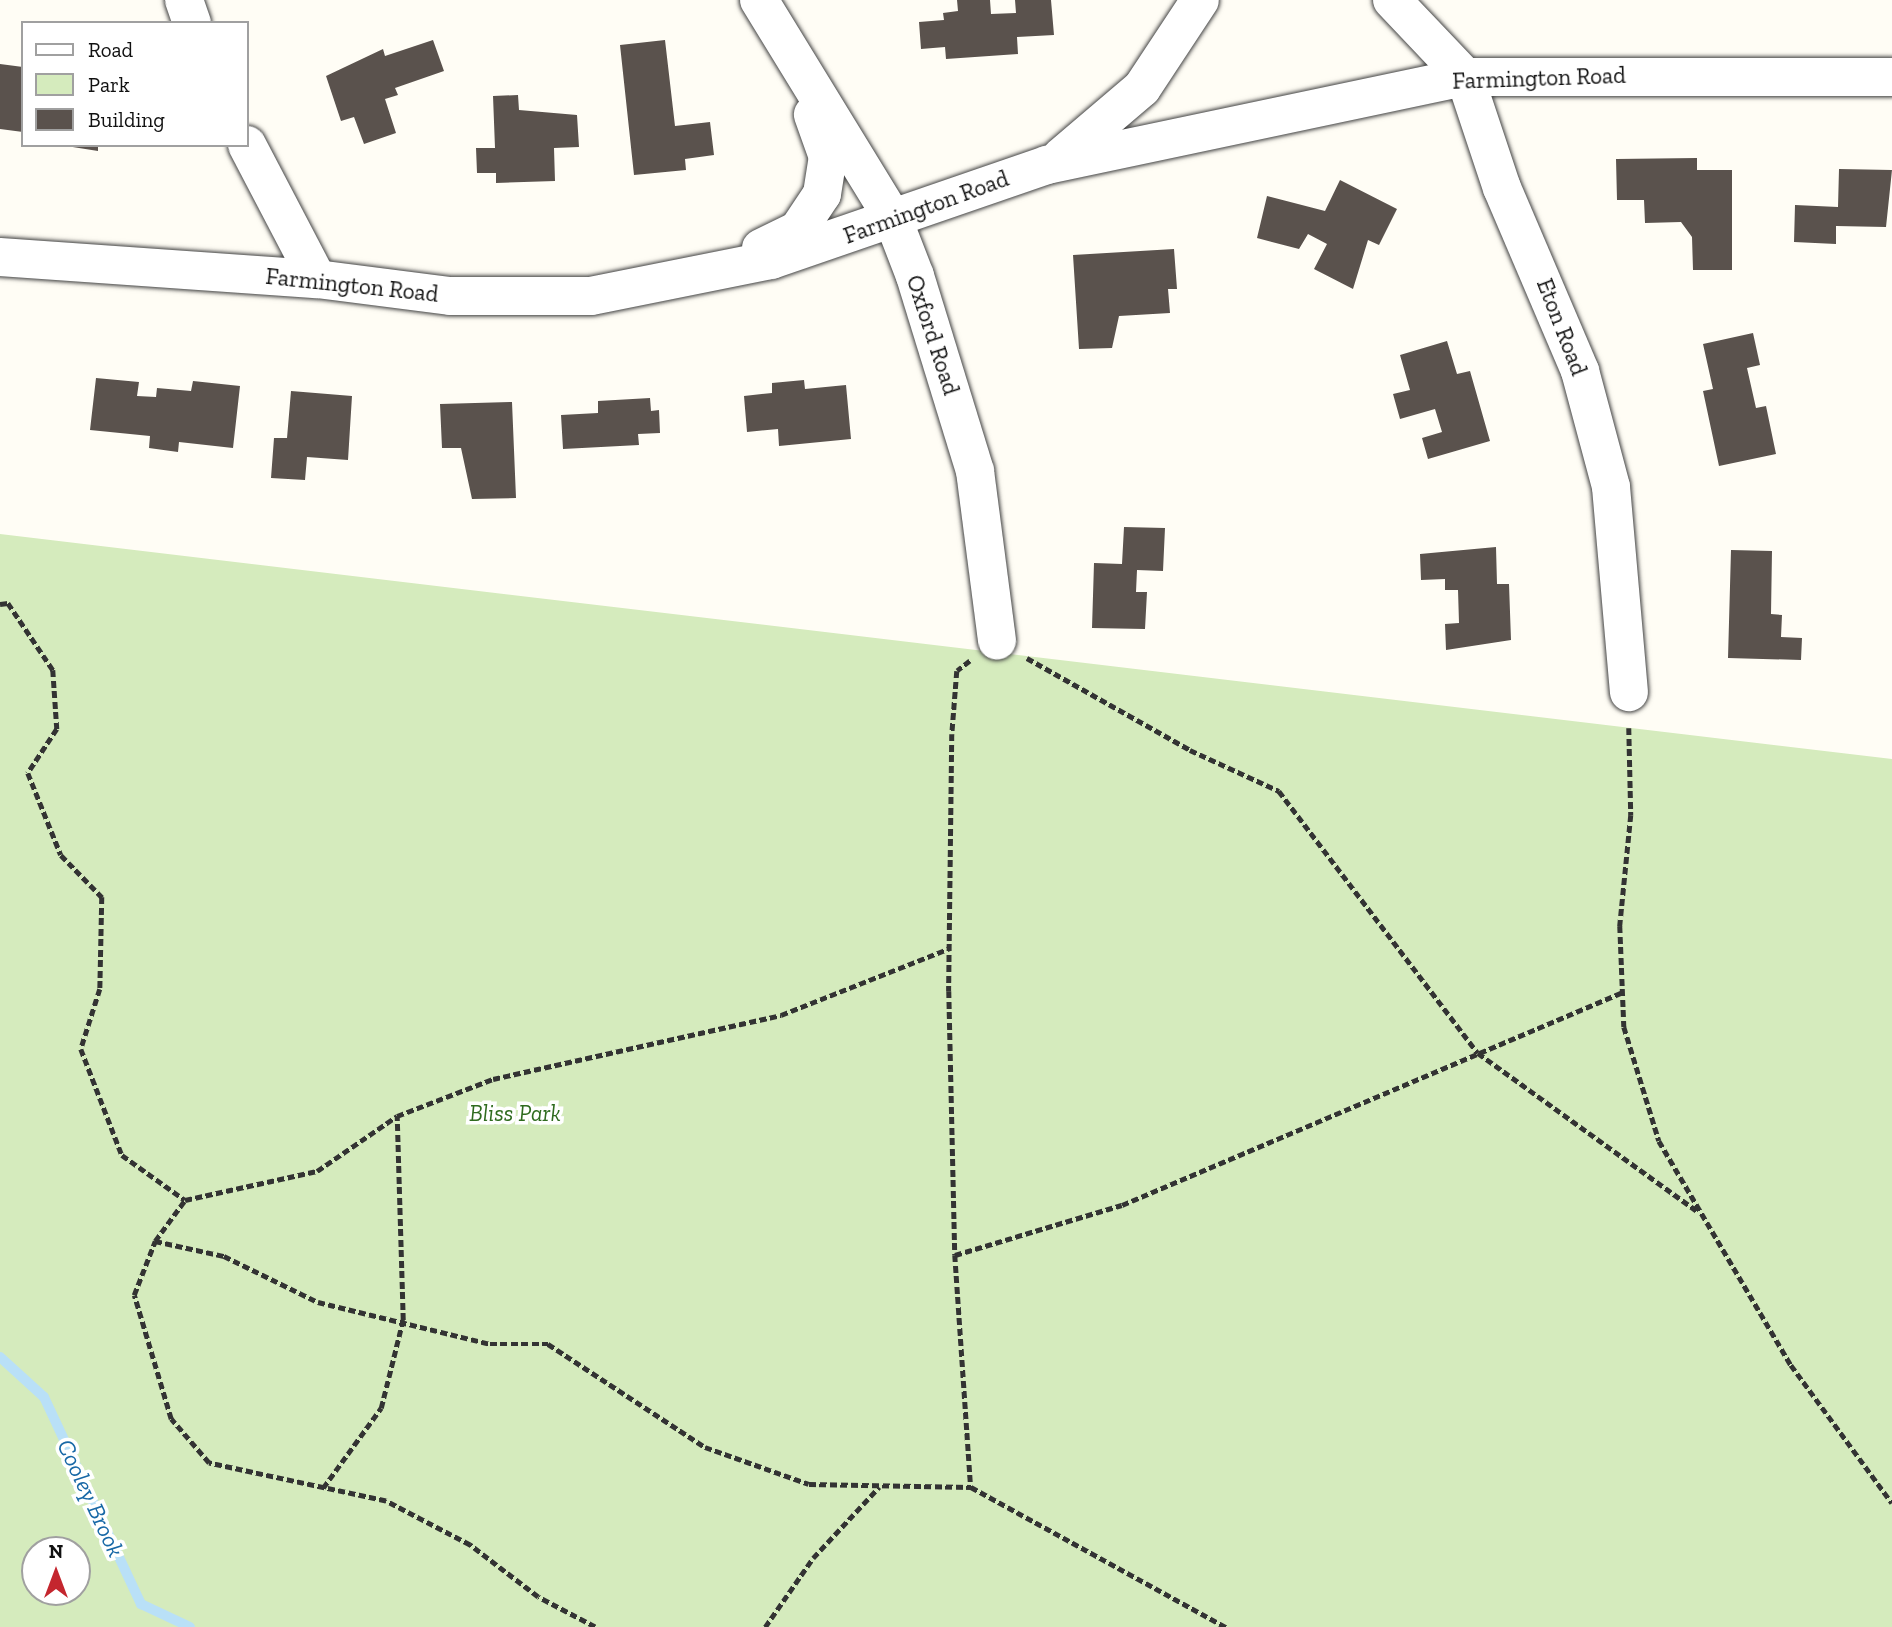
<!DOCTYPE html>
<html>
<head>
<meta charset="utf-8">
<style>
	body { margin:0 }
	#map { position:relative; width:1892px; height:1627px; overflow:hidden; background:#fffdf5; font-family:"Zilla Slab",serif }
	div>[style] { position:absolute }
	.green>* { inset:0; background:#d5ebbd }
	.stream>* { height:10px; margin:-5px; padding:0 5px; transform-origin:5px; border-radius:5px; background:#b9e0f7 }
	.building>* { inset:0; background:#5a524d }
	.path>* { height:4.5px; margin-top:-2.25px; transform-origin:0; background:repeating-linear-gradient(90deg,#333 0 7px,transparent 0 10.5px) }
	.roads { filter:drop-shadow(0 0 2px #444) drop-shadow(0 0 2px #444) }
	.street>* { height:38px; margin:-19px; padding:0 19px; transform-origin:19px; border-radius:19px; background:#fff }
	span { translate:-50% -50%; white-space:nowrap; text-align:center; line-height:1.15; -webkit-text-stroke:7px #fff; paint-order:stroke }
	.street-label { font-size:23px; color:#111 }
	.park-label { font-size:23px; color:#2f6b1f; font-style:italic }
	.water-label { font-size:24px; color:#1768a6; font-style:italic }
	.legend { position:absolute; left:21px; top:21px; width:228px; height:126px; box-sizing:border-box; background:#fff; border:2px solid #a0a0a0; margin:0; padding:9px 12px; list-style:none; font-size:21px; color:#111 }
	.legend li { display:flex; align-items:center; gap:14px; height:35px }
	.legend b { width:35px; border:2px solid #a0a0a0 }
	.north { position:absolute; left:21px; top:1536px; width:70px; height:70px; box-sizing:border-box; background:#fff; border:2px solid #a0a0a0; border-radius:50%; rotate:0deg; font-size:19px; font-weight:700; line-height:28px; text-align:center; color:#111 }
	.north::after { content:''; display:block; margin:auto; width:24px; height:32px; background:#c4262e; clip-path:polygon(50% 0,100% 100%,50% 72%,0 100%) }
</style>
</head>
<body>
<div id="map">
	<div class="green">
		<i style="clip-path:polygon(evenodd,0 534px,1892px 759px,1892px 1627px,0 1627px,0 534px,35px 1550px,77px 1550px,77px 1592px,35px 1592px,35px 1550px)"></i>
	</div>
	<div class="stream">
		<i style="left:0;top:1357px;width:59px;rotate:42.3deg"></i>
		<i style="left:44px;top:1397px;width:229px;rotate:64.9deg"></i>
		<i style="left:141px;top:1604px;width:54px;rotate:25.1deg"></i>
	</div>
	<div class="building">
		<i style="clip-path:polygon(957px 0,990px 0,991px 14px,1016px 13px,1015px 0,1051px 0,1054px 35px,1017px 37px,1018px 54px,946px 59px,945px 47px,921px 49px,919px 22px,944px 20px,943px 13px,958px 11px)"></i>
		<i style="clip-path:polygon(433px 40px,444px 71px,395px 88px,398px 95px,385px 99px,396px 133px,364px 144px,354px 117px,341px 121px,326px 76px,383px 49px,385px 56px)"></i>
		<i style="clip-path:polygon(665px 40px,675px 126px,710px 122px,714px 155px,685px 159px,686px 170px,634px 175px,620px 45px)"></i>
		<i style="clip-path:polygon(0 64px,23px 67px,23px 132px,0 129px)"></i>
		<i style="clip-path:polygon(518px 95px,519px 110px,577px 115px,579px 147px,554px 148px,555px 181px,496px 183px,496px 173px,477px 173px,476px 148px,495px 148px,493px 96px)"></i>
		<i style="clip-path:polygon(60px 145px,98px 145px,98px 151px)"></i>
		<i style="clip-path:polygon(1697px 158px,1697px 170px,1732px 170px,1732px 270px,1693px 270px,1692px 237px,1681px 222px,1645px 223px,1644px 200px,1617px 200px,1616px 159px)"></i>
		<i style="clip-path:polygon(1839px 169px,1892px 170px,1886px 227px,1836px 226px,1836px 244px,1794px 242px,1795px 205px,1838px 207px)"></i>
		<i style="clip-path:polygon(1340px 180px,1397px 209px,1379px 245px,1368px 240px,1353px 289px,1314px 269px,1327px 244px,1308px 234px,1299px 249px,1257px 238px,1267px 196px,1325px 211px)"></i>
		<i style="clip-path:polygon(1174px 249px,1177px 289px,1168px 289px,1170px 313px,1119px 316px,1112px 348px,1079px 349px,1073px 255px)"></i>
		<i style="clip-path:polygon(1753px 333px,1760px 365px,1747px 368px,1756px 408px,1766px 406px,1776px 454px,1719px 466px,1703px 391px,1713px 389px,1703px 344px)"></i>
		<i style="clip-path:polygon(1447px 341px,1457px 374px,1470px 371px,1490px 441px,1428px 459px,1422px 438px,1442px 432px,1435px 409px,1400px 419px,1393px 394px,1410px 390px,1400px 355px)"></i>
		<i style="clip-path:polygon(96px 378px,139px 382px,137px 396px,156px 397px,157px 388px,191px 391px,193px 381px,240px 386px,233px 448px,179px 442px,178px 452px,149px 448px,150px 436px,90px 430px)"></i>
		<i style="clip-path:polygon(804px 380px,805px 389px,846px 385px,851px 439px,779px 446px,778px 429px,747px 432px,744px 396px,772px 393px,772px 383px)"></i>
		<i style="clip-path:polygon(291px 391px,352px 396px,348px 460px,307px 457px,305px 480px,271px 478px,274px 438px,287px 438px)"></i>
		<i style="clip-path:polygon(650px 398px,651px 411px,659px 410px,660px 433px,638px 434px,639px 445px,563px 449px,561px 415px,598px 413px,598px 401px)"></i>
		<i style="clip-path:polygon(512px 402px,516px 498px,472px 499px,461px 448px,442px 448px,440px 404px)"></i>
		<i style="clip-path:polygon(1124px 527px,1165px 528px,1163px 571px,1137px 570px,1136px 592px,1147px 592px,1145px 629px,1092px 628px,1094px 563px,1122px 564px)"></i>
		<i style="clip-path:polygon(1496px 547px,1497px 584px,1509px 584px,1511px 640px,1446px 650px,1445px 624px,1459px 623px,1458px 590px,1445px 590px,1445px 579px,1421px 580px,1420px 554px)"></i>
		<i style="clip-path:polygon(1731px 550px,1772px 551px,1771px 614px,1782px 615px,1781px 637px,1802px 638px,1801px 660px,1728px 658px)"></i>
	</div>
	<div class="path">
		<i style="left:0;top:604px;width:8px;rotate:-7deg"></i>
		<i style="left:8px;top:603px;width:81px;rotate:56.1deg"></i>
		<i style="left:53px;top:670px;width:59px;rotate:86.1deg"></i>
		<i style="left:57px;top:729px;width:53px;rotate:123.4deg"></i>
		<i style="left:28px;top:773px;width:88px;rotate:68.1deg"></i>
		<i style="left:61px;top:855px;width:59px;rotate:45.7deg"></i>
		<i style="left:102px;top:897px;width:92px;rotate:91.2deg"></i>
		<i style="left:100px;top:989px;width:63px;rotate:107.6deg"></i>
		<i style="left:81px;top:1049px;width:114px;rotate:68.9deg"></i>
		<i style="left:122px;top:1155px;width:77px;rotate:35.5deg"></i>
		<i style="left:1027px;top:658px;width:187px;rotate:29.4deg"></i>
		<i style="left:1190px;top:750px;width:98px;rotate:24.7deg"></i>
		<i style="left:1279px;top:791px;width:329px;rotate:52.8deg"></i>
		<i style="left:1478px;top:1053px;width:270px;rotate:35.8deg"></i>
		<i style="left:970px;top:661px;width:16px;rotate:142deg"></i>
		<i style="left:957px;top:671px;width:63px;rotate:94.5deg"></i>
		<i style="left:952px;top:734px;width:257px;rotate:90.7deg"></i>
		<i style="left:949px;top:991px;width:264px;rotate:88.7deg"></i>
		<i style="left:955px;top:1255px;width:233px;rotate:86.1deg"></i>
		<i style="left:1629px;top:728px;width:87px;rotate:88.7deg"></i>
		<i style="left:1631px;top:815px;width:112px;rotate:95.7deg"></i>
		<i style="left:1620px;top:926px;width:101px;rotate:87.7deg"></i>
		<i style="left:1624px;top:1027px;width:119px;rotate:72.9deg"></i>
		<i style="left:1659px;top:1141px;width:260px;rotate:59.5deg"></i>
		<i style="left:1791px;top:1365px;width:171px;rotate:53.8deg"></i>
		<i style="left:155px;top:1241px;width:71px;rotate:12.3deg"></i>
		<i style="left:224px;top:1256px;width:105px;rotate:26.1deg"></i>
		<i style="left:318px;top:1302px;width:177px;rotate:13.7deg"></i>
		<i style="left:490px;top:1344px;width:58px"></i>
		<i style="left:548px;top:1344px;width:188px;rotate:33.3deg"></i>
		<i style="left:705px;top:1447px;width:110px;rotate:19.6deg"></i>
		<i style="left:809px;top:1484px;width:162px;rotate:1.1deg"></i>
		<i style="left:971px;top:1487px;width:291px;rotate:28.8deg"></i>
		<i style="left:955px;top:1255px;width:174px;rotate:-16.7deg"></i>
		<i style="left:1122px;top:1205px;width:544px;rotate:-23.03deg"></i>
		<i style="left:323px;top:1488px;width:99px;rotate:-54.1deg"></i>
		<i style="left:381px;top:1408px;width:91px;rotate:-76deg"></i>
		<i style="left:403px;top:1320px;width:204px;rotate:-91.7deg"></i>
		<i style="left:595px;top:1627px;width:64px;rotate:-152.2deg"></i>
		<i style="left:538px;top:1597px;width:86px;rotate:-142.6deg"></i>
		<i style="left:470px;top:1545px;width:95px;rotate:-152.4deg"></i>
		<i style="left:386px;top:1501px;width:181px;rotate:-167.9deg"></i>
		<i style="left:209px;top:1463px;width:58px;rotate:-130.8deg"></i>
		<i style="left:171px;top:1419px;width:129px;rotate:-106.6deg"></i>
		<i style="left:134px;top:1295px;width:58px;rotate:-68.7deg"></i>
		<i style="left:155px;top:1241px;width:51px;rotate:-53.8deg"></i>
		<i style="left:185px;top:1200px;width:135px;rotate:-12.4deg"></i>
		<i style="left:317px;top:1171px;width:97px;rotate:-34.5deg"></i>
		<i style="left:397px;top:1116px;width:103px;rotate:-21.1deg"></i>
		<i style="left:493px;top:1079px;width:295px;rotate:-12.5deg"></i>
		<i style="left:781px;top:1015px;width:182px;rotate:-21.6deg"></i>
		<i style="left:765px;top:1627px;width:84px;rotate:-55.2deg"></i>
		<i style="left:813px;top:1558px;width:97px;rotate:-47.1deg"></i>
	</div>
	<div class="roads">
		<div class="street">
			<i style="left:184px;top:0;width:24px;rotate:71deg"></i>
			<i style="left:759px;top:0;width:257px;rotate:58.5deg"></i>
			<i style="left:893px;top:219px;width:61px;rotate:68.9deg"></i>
			<i style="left:915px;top:276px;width:204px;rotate:72.9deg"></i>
			<i style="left:975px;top:471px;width:171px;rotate:82.6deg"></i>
			<i style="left:1392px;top:0;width:106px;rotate:46.5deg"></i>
			<i style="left:1465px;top:77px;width:117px;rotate:71.6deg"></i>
			<i style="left:1502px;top:188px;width:199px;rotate:66.9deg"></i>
			<i style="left:1580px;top:371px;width:120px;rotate:75deg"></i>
			<i style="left:1611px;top:487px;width:206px;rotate:85deg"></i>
			<i style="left:247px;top:145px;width:151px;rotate:62.4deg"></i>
			<i style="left:1061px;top:157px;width:106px;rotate:-40.4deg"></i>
			<i style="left:1142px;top:88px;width:105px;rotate:-56.6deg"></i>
			<i style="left:761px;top:248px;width:41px;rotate:-25.9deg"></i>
			<i style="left:798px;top:230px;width:43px;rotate:-56.3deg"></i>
			<i style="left:822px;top:194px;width:37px;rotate:-81deg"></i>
			<i style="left:828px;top:157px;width:45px;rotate:-109.7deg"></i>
			<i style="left:0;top:257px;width:318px;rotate:4deg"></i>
			<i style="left:317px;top:279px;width:134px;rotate:7.3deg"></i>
			<i style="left:450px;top:296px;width:141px"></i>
			<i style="left:591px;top:296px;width:184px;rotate:-11.3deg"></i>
			<i style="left:771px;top:260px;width:292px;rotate:-19deg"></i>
			<i style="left:1047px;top:165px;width:427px;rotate:-11.9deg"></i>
			<i style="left:1465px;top:77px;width:427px"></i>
		</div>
	</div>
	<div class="street-label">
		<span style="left:1539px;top:78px;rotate:-2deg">Farmington Road</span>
		<span style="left:926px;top:207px;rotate:-20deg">Farmington Road</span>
		<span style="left:352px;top:285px;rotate:6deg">Farmington Road</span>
		<span style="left:1562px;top:327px;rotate:69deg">Eton Road</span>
		<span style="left:933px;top:335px;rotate:72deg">Oxford Road</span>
	</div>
	<div class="park-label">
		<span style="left:515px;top:1113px">Bliss Park</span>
	</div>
	<div class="water-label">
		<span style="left:91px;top:1498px;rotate:65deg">Cooley Brook</span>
	</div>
	<ul class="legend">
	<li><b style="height:9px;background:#fff"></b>Road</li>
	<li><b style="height:19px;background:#d5ebbd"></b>Park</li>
	<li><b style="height:19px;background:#5a524d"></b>Building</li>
	</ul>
	<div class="north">N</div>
</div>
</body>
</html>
